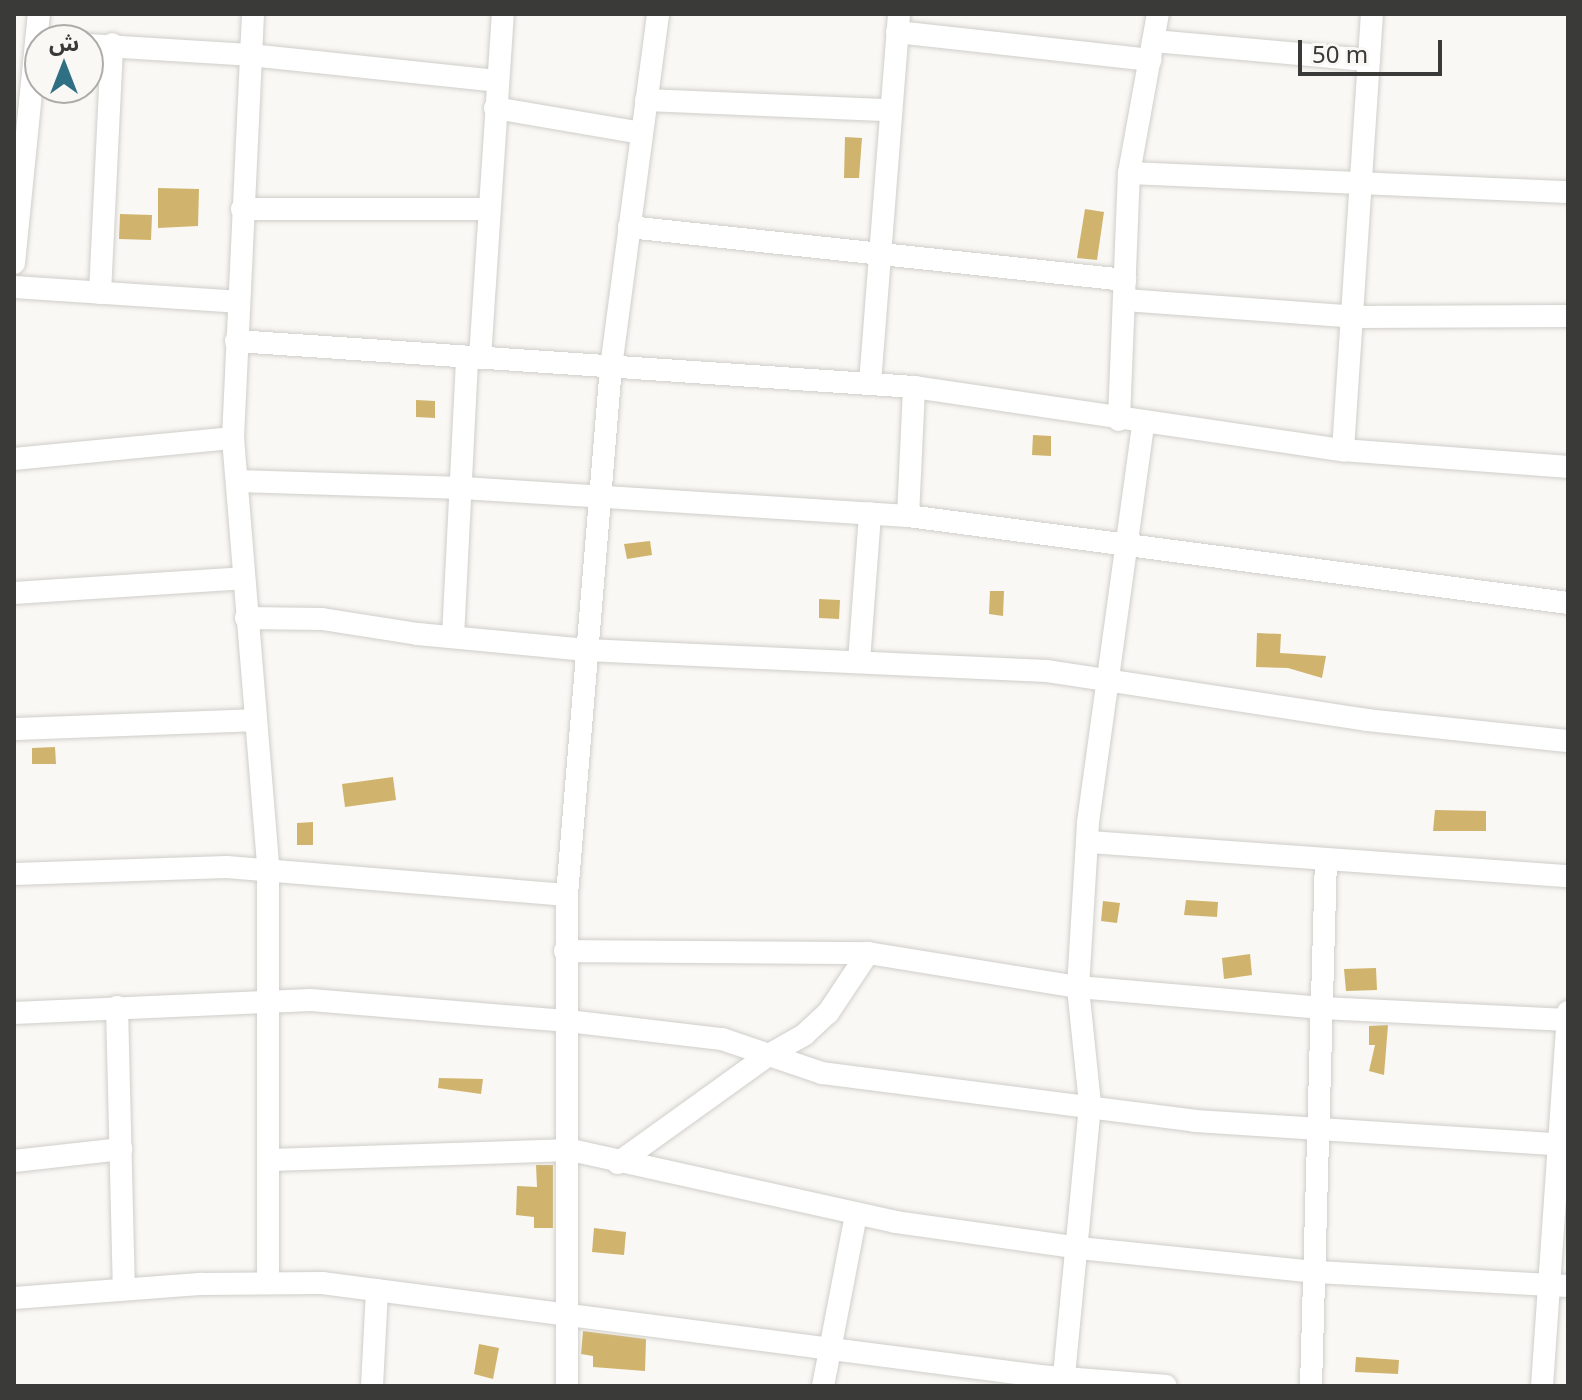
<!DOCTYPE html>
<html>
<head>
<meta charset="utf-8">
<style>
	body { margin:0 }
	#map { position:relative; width:1582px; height:1400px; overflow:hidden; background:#faf8f4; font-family:"Noto Sans","Noto Sans Arabic",sans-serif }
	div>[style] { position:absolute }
	.building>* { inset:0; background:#d0b46d }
	.roads { filter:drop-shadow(0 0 2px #cfceca) drop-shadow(0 0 2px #cfceca) }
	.minor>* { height:22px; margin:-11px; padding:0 11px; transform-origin:11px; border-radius:11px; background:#fff }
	span { translate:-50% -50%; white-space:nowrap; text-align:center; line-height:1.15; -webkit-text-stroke:6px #faf8f4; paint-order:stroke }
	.frame { position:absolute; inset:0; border:16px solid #3a3a38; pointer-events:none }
	.north { position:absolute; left:24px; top:24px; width:80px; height:80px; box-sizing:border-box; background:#faf8f4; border:2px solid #adaca9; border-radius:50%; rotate:0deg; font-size:22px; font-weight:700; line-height:32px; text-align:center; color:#3a3a38 }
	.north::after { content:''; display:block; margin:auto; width:28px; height:36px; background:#2f6f83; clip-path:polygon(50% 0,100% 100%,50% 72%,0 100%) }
	.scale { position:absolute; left:1298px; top:40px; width:144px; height:36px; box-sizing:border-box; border:4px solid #3a3a38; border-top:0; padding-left:10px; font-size:24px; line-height:28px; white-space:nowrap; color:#3a3a38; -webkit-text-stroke:6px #faf8f4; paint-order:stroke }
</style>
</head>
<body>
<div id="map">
	<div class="building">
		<i style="clip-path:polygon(845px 137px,862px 138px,859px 178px,844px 178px)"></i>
		<i style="clip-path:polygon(158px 188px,199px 189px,198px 226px,158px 228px)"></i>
		<i style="clip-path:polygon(1085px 209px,1104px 212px,1097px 260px,1077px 258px)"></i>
		<i style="clip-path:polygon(120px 214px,152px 215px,151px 240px,119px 239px)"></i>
		<i style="clip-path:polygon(416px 400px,435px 401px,435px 418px,416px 417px)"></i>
		<i style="clip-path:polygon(1033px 435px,1051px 436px,1051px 456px,1032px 455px)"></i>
		<i style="clip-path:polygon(650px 541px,652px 555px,627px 559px,624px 544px)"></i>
		<i style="clip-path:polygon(990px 591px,1004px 591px,1003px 616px,989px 614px)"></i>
		<i style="clip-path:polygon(819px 599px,840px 600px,839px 619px,819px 618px)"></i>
		<i style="clip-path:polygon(1257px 633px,1281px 634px,1280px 653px,1326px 656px,1322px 678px,1288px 668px,1256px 667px)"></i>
		<i style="clip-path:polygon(55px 747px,56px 764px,32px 764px,32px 748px)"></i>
		<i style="clip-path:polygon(393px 777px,396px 800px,345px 807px,342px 784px)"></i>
		<i style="clip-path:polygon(1435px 810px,1486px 811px,1486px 831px,1433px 831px)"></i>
		<i style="clip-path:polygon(313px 822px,313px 845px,297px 845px,297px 823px)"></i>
		<i style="clip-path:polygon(1186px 900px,1218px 902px,1217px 917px,1184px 915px)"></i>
		<i style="clip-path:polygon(1103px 901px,1120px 903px,1117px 923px,1101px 921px)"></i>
		<i style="clip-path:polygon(1250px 954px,1252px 975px,1224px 979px,1222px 958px)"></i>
		<i style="clip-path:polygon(1376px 968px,1377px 990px,1346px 991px,1344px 969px)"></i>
		<i style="clip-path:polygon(1388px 1025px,1384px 1075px,1369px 1071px,1375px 1045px,1369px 1045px,1369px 1026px)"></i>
		<i style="clip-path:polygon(439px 1078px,483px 1079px,481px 1094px,438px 1088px)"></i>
		<i style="clip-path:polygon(536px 1165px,553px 1165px,553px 1228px,534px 1228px,534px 1217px,516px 1215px,517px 1186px,537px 1187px)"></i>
		<i style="clip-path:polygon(594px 1228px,626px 1232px,624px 1255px,592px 1252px)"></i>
		<i style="clip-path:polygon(583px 1331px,646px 1339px,645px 1371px,593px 1367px,593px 1356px,581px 1354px)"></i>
		<i style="clip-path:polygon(479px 1344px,499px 1348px,493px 1379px,474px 1374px)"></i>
		<i style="clip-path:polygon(1356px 1357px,1399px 1360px,1398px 1374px,1355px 1372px)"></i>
	</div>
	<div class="roads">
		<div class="minor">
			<i style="left:253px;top:14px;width:424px;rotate:92.7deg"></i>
			<i style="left:233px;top:438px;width:431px;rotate:85.3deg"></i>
			<i style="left:268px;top:868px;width:412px;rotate:90deg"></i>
			<i style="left:897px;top:32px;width:255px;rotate:6.3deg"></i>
			<i style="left:1154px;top:41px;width:216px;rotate:5.1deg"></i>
			<i style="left:88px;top:45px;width:162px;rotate:3.5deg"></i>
			<i style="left:250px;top:55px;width:248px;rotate:6deg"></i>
			<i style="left:646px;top:100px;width:243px;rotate:2.4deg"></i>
			<i style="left:495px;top:108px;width:148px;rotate:9.7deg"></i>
			<i style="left:1129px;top:173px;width:439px;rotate:2.5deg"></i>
			<i style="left:242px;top:209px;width:247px"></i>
			<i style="left:629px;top:227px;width:499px;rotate:6.1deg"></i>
			<i style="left:14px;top:263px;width:250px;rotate:-84.3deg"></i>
			<i style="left:14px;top:287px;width:224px;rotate:3.8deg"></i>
			<i style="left:100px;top:293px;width:249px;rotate:-87.2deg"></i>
			<i style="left:1125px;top:300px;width:230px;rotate:4.2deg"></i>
			<i style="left:1354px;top:317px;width:214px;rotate:-0.3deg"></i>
			<i style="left:236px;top:341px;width:680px;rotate:3.88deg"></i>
			<i style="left:914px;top:387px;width:434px;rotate:8.4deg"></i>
			<i style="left:1343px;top:450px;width:226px;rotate:4.3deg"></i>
			<i style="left:480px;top:358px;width:345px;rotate:-86.2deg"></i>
			<i style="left:870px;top:383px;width:370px;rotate:-85.5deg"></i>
			<i style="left:1119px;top:420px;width:247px;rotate:-87.7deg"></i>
			<i style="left:1129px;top:173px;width:162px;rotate:-79.7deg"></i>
			<i style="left:1343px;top:450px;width:437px;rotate:-86.2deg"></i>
			<i style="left:14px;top:459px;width:220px;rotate:-5.5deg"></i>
			<i style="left:237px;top:481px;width:226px;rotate:1.8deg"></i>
			<i style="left:463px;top:488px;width:446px;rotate:3.6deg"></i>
			<i style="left:908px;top:516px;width:666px;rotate:7.51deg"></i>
			<i style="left:908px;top:516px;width:129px;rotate:-87.3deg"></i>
			<i style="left:14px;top:593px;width:229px;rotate:-3.7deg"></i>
			<i style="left:246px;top:618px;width:76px;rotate:0.8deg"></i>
			<i style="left:322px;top:619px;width:97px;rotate:8.9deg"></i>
			<i style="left:418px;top:634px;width:169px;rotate:5.4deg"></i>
			<i style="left:586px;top:650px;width:461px;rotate:2.6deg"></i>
			<i style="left:1047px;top:671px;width:324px;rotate:8.7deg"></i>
			<i style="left:1367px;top:720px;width:202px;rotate:6deg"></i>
			<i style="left:453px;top:637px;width:279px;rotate:-87.1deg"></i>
			<i style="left:859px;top:661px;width:148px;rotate:-85.7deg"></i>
			<i style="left:14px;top:729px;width:241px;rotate:-2.1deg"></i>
			<i style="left:1090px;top:842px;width:479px;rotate:4.1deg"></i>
			<i style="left:14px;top:874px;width:213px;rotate:-1.9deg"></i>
			<i style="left:227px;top:867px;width:341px;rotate:4.7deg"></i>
			<i style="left:565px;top:951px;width:303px;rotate:0.4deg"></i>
			<i style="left:868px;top:953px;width:213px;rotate:9.2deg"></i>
			<i style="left:1078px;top:987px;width:245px;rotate:4.9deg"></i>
			<i style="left:1322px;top:1008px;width:246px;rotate:2.8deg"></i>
			<i style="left:117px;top:1007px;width:281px;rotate:88.6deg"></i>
			<i style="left:14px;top:1013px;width:297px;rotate:-2.5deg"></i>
			<i style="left:311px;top:1000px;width:258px;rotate:4.7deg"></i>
			<i style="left:568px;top:1021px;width:155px;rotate:6.7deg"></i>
			<i style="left:722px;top:1039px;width:106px;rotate:18.8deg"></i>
			<i style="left:822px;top:1073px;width:376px;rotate:7.3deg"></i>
			<i style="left:1195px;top:1121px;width:374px;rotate:3.7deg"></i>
			<i style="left:271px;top:1160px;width:300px;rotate:-1.9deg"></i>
			<i style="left:571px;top:1150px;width:332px;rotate:12.5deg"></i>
			<i style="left:895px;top:1222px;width:186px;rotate:8deg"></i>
			<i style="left:1079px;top:1248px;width:239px;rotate:5.8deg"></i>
			<i style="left:1317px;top:1272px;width:251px;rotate:3.2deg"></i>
			<i style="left:14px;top:1161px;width:108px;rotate:-6.4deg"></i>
			<i style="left:618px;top:1163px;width:183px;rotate:-35.7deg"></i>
			<i style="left:767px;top:1056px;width:43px;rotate:-29.6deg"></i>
			<i style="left:804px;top:1035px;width:33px;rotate:-43deg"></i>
			<i style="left:828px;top:1013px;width:72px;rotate:-56.3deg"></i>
			<i style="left:14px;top:1298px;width:189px;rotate:-4.3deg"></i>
			<i style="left:202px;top:1284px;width:120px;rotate:-0.5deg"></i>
			<i style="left:322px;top:1283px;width:724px;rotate:7.38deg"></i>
			<i style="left:1040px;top:1376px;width:126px;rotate:4.5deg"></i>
			<i style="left:372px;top:1386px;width:96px;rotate:-87deg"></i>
			<i style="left:567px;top:1386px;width:491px;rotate:-90deg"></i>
			<i style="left:567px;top:895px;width:530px;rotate:-85.24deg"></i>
			<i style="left:611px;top:367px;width:356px;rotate:-82.4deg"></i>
			<i style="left:823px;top:1386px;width:175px;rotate:-79.1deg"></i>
			<i style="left:1063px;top:1386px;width:283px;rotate:-84.5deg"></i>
			<i style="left:1090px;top:1104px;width:118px;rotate:-95.9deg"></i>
			<i style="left:1078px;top:987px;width:165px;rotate:-86.5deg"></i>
			<i style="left:1088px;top:822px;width:402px;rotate:-82.1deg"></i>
			<i style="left:1311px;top:1386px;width:526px;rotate:-88.37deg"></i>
			<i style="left:1542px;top:1386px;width:375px;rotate:-86deg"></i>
		</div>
	</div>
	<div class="frame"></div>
	<div class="north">ش</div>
	<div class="scale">50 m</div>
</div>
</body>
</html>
